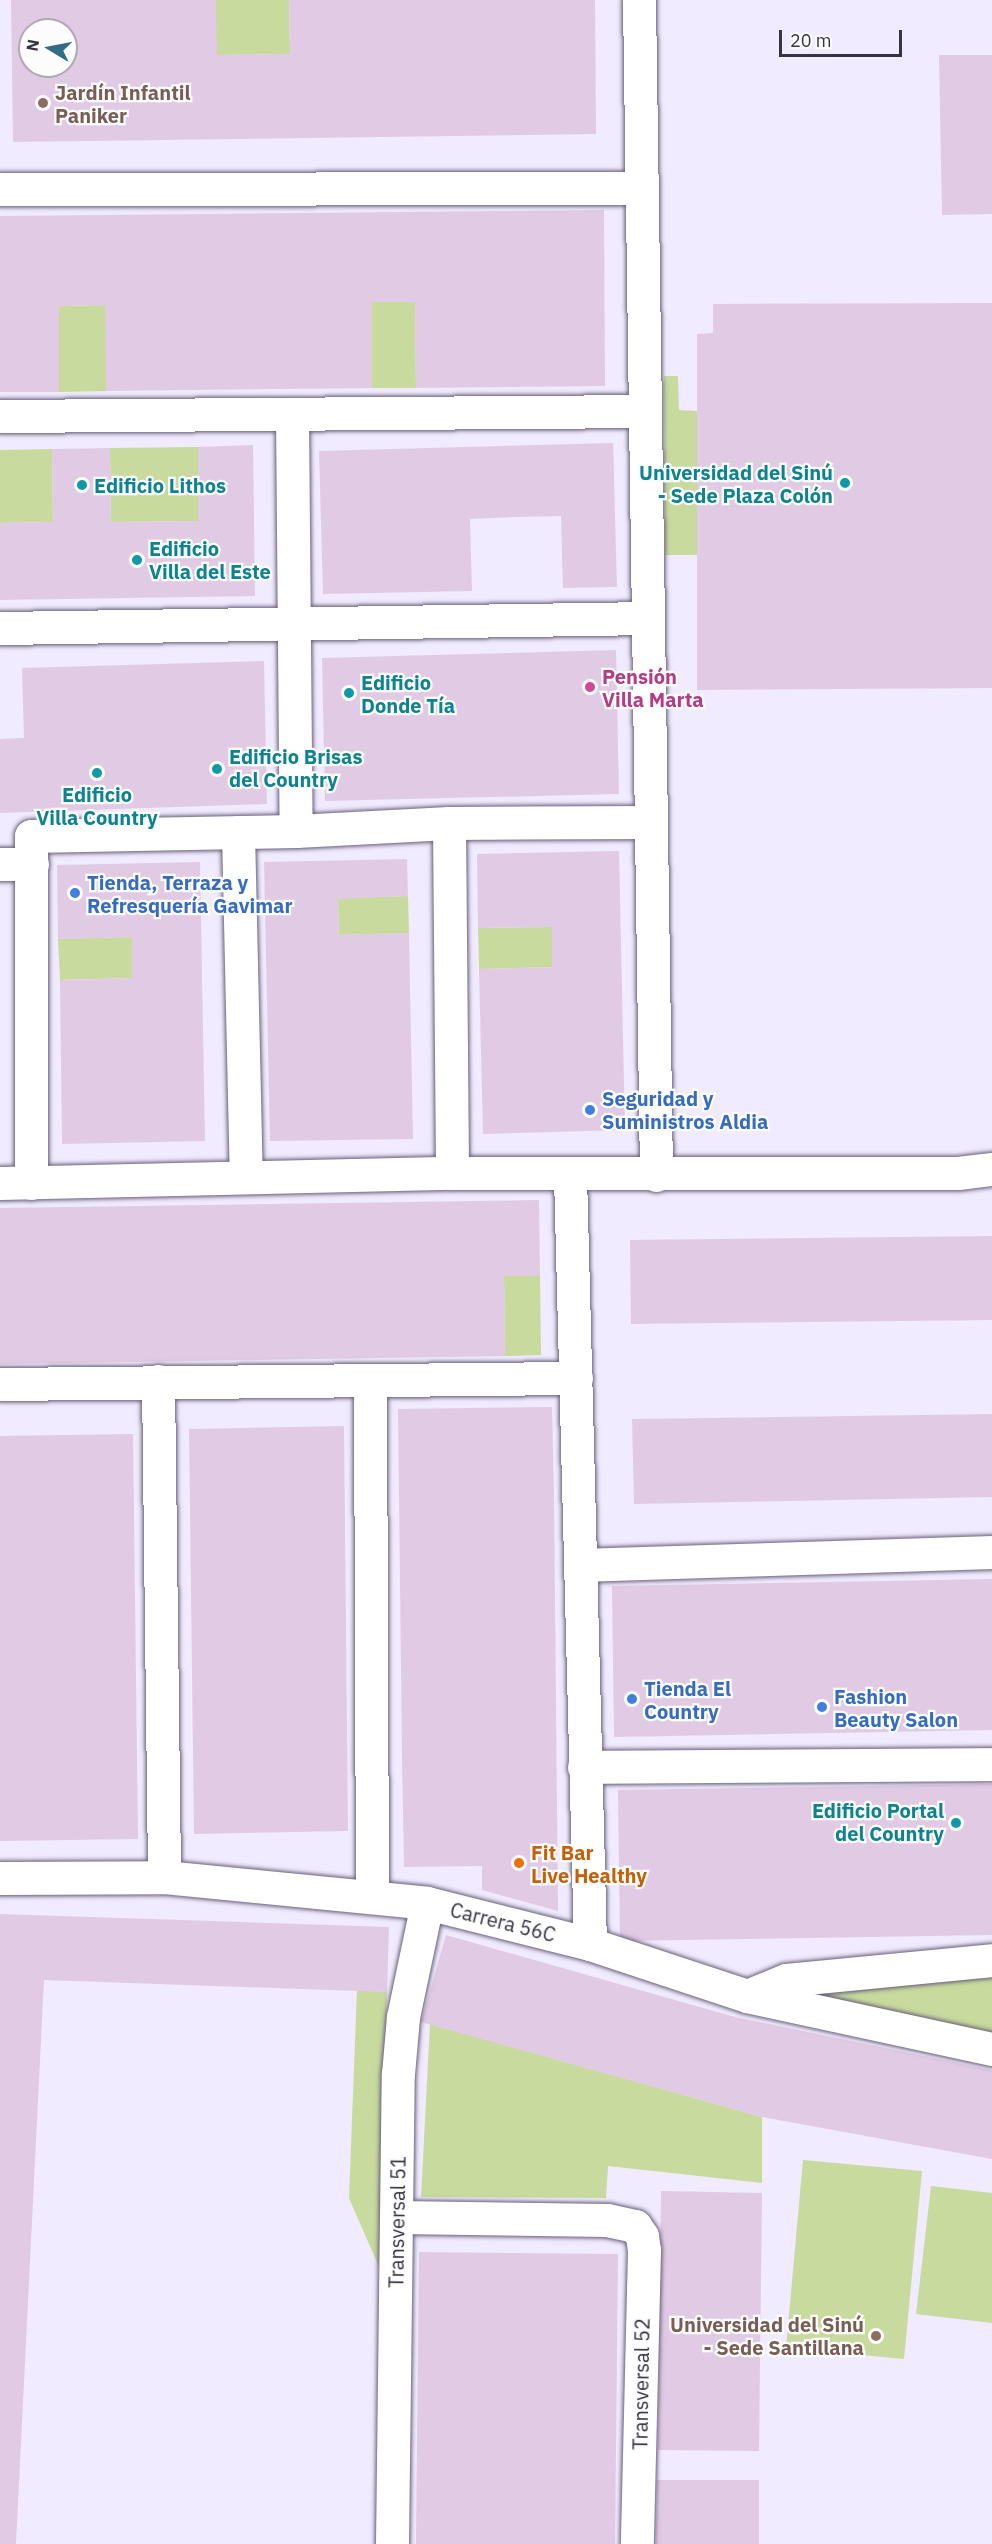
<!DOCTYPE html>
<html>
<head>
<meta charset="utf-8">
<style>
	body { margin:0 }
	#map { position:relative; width:992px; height:2544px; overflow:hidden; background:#f0ebfe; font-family:"IBM Plex Sans",sans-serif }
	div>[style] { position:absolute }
	.green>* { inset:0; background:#c8da9d }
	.building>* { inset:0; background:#e1cae4 }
	.roads { filter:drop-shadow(0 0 2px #69607b) drop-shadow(0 0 2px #69607b) }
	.minor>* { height:33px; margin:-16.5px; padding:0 16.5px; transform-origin:16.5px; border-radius:16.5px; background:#fff }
	.dots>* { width:16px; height:16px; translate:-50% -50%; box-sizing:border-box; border:3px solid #fcfcfc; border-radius:50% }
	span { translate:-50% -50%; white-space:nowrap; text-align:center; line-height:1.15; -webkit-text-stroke:4.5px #fcfcfc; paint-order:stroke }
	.education-label { font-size:20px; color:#785e54; font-weight:700 }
	.left { translate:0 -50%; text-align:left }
	.right { translate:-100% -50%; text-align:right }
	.culture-label { font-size:20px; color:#0d838f; font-weight:700 }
	.hotel-label { font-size:20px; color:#b23c85; font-weight:700 }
	.shop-label { font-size:20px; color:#366cbe; font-weight:700 }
	.food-label { font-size:20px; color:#c56008; font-weight:700 }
	.street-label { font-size:20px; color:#373440 }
	.north { position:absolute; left:18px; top:18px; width:60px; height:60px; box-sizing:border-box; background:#fcfcfc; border:2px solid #adacb1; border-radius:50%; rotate:280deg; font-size:16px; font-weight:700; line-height:24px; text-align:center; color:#373440 }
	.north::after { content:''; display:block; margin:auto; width:21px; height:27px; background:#326d85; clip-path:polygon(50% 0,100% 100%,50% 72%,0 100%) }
	.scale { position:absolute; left:779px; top:30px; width:123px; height:27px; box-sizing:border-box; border:3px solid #373440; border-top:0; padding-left:8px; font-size:18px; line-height:21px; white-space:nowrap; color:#373440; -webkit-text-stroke:4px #fcfcfc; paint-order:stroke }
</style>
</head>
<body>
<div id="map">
	<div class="green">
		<i style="clip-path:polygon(216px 0,289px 0,290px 54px,216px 55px)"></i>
		<i style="clip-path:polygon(372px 302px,415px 302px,416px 388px,372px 388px)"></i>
		<i style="clip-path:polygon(106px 305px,106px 391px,59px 392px,59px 306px)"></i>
		<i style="clip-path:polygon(664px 376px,678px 376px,679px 410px,697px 411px,697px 555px,665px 555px)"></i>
		<i style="clip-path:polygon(198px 447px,198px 521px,111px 522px,110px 448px)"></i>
		<i style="clip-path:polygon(52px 449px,53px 522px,0 523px,0 450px)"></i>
		<i style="clip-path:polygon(408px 896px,409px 933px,339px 935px,338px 898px)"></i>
		<i style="clip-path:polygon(552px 927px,552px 967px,479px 969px,478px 928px)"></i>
		<i style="clip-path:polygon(132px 937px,132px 978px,60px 980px,58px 939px)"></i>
		<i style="clip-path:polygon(504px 1276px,540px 1276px,541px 1355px,505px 1356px)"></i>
		<i style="clip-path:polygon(992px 1969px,992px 2040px,787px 1995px)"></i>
		<i style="clip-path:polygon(357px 1990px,387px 1992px,379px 2267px,349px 2198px)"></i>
		<i style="clip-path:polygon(430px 2024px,762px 2117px,762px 2183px,608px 2166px,606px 2198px,421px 2197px)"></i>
		<i style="clip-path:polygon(803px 2160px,922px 2171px,904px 2359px,786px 2348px)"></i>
		<i style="clip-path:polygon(931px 2186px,992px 2193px,992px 2323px,916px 2314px)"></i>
	</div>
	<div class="building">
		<i style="clip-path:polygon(evenodd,11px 0,216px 0,217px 55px,290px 54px,289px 0,595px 0,596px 134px,13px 142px,11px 0,30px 30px,66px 30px,66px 66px,30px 66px,30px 30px)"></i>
		<i style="clip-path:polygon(939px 55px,992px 55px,992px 214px,942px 215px)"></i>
		<i style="clip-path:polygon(604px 210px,605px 386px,416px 388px,415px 302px,372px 302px,372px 388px,106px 391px,105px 305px,59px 306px,59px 392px,0 392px,0 216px)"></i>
		<i style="clip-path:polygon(992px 303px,992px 688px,697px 690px,697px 334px,713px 333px,713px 304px)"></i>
		<i style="clip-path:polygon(613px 443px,617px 587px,563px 588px,561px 516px,516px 517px,470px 519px,472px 591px,323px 594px,319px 451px)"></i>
		<i style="clip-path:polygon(253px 445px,255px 596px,0 600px,0 523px,53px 522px,52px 449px,110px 448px,111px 522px,198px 521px,198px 447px)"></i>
		<i style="clip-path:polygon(616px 650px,619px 794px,325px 801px,322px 658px)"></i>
		<i style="clip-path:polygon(264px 661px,267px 804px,0 813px,0 739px,24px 738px,22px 668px)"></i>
		<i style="clip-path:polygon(619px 851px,625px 1130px,483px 1134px,479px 969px,552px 967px,552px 927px,478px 928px,477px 854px)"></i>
		<i style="clip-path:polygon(407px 859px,408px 896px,338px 899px,339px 935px,409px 933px,413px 1139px,270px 1141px,264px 862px)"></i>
		<i style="clip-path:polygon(200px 862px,205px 1141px,62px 1144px,60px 980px,132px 978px,132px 937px,58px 939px,57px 865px)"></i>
		<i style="clip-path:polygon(539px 1200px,540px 1276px,504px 1276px,505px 1356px,0 1364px,0 1208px)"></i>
		<i style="clip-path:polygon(992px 1236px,992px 1320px,631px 1324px,630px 1240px)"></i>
		<i style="clip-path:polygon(552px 1407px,554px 1497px,558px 1911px,482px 1890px,482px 1866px,404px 1867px,402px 1756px,398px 1409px)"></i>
		<i style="clip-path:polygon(992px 1414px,992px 1497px,634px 1504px,632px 1419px)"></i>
		<i style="clip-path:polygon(344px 1426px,348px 1831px,194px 1834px,189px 1429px)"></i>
		<i style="clip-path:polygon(133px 1434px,138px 1839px,0 1841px,0 1436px)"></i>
		<i style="clip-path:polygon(992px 1579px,992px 1730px,614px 1737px,612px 1586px)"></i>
		<i style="clip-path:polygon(992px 1784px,992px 1935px,620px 1941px,618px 1790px)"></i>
		<i style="clip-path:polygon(0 1914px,389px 1927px,387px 1992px,44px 1980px,16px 2544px,0 2544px)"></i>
		<i style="clip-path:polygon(446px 1935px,735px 2017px,992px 2070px,992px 2159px,762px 2117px,421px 2022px)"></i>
		<i style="clip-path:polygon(661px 2191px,762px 2193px,759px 2451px,658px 2450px)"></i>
		<i style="clip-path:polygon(419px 2252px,618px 2254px,615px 2544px,416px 2544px)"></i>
		<i style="clip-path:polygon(657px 2480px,759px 2480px,759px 2544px,656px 2544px)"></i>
	</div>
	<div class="roads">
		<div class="minor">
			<i style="left:639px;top:0;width:1175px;rotate:89.17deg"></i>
			<i style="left:0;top:189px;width:641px;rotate:-0.09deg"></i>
			<i style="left:292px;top:414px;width:417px;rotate:89.5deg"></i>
			<i style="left:0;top:416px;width:645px;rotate:-0.44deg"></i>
			<i style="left:0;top:628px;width:648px;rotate:-0.88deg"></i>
			<i style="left:449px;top:823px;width:350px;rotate:89.5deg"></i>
			<i style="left:238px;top:832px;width:345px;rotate:88.7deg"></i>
			<i style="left:0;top:864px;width:32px"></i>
			<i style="left:570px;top:1175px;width:769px;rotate:88.51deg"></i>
			<i style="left:0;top:1183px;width:452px;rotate:-1.3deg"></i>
			<i style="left:452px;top:1173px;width:506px"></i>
			<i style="left:958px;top:1173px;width:34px;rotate:-7deg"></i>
			<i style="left:31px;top:1183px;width:347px;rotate:-90deg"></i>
			<i style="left:31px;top:836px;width:265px;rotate:-1.1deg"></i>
			<i style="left:296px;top:831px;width:153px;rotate:-3deg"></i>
			<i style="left:449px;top:823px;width:202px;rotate:-0.3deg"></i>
			<i style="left:158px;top:1381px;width:496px;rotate:89.3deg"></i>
			<i style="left:370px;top:1381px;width:514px;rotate:89.78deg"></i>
			<i style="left:0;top:1384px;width:576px;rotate:-0.6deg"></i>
			<i style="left:580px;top:1565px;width:412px;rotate:-1.8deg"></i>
			<i style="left:584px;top:1767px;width:408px;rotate:-0.4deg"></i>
			<i style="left:0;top:1878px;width:164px;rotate:-0.3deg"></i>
			<i style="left:164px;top:1877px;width:264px;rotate:5.6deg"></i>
			<i style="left:427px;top:1903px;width:168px;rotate:14.1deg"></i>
			<i style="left:590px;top:1944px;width:165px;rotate:18.3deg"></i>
			<i style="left:747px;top:1996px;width:251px;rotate:12.2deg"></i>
			<i style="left:747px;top:1996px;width:42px;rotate:-22.3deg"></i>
			<i style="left:786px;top:1980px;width:207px;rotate:-5.5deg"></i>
			<i style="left:397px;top:2217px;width:210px;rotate:0.8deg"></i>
			<i style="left:607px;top:2220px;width:29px;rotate:12deg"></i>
			<i style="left:635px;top:2226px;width:12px;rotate:55deg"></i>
			<i style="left:642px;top:2236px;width:14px;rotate:82deg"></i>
			<i style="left:644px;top:2250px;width:294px;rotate:91.4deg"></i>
			<i style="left:392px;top:2544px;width:470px;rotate:-89.3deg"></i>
			<i style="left:398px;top:2074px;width:57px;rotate:-85deg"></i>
			<i style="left:403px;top:2017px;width:116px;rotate:-78.1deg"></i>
		</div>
	</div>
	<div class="dots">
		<i style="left:43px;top:103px;background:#8d6e63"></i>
		<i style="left:845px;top:483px;background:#0f9aa8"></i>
		<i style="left:82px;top:485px;background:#0f9aa8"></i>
		<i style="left:137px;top:560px;background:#0f9aa8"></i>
		<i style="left:590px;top:687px;background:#d1479c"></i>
		<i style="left:349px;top:693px;background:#0f9aa8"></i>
		<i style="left:217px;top:769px;background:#0f9aa8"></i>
		<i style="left:97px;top:773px;background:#0f9aa8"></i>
		<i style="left:75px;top:893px;background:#3f7fe0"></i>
		<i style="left:590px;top:1110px;background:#3f7fe0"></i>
		<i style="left:632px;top:1699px;background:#3f7fe0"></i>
		<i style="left:822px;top:1707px;background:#3f7fe0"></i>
		<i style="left:956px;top:1823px;background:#0f9aa8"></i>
		<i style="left:519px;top:1863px;background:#e8710a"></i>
		<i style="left:876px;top:2336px;background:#8d6e63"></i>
	</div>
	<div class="education-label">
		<span class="left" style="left:55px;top:104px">Jardín Infantil<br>Paniker</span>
		<span class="right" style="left:864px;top:2336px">Universidad del Sinú<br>- Sede Santillana</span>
	</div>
	<div class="culture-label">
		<span class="right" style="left:833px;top:484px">Universidad del Sinú<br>- Sede Plaza Colón</span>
		<span class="left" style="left:94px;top:485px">Edificio Lithos</span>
		<span class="left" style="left:149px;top:560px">Edificio<br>Villa del Este</span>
		<span class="left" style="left:361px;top:694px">Edificio<br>Donde Tía</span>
		<span class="left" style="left:229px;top:768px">Edificio Brisas<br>del Country</span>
		<span style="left:97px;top:806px">Edificio<br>Villa Country</span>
		<span class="right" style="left:944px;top:1822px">Edificio Portal<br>del Country</span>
	</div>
	<div class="hotel-label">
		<span class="left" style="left:602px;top:688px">Pensión<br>Villa Marta</span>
	</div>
	<div class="shop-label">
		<span class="left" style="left:87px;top:894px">Tienda, Terraza y<br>Refresquería Gavimar</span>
		<span class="left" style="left:602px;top:1110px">Seguridad y<br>Suministros Aldia</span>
		<span class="left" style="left:644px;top:1700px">Tienda El<br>Country</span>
		<span class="left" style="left:834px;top:1708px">Fashion<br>Beauty Salon</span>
	</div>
	<div class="food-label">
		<span class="left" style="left:531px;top:1864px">Fit Bar<br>Live Healthy</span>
	</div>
	<div class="street-label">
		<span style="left:503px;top:1922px;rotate:14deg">Carrera 56C</span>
		<span style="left:397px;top:2222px;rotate:-89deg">Transversal 51</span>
		<span style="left:641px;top:2384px;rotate:-89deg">Transversal 52</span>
	</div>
	<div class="north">N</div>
	<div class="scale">20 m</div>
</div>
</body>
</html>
